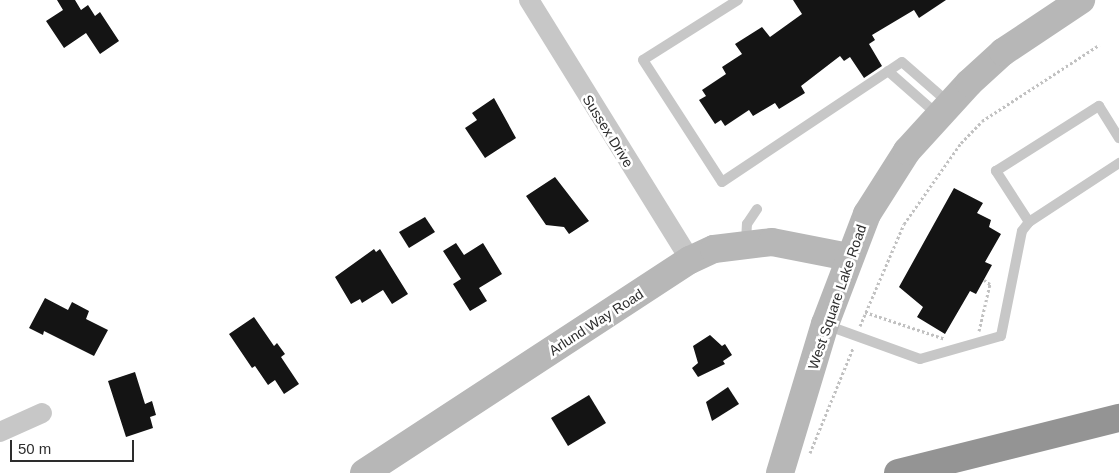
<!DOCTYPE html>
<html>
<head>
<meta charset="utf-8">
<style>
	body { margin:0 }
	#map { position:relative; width:1119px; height:473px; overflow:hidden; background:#fff; font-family:Arial,sans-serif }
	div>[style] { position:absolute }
	.building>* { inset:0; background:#141414 }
	.path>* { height:3px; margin-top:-1.5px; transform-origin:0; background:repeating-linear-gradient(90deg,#c1c1c1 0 2.5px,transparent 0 5px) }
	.lane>* { height:10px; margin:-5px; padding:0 5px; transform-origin:5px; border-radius:5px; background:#c7c7c7 }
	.street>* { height:20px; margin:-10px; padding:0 10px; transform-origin:10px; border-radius:10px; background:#c7c7c7 }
	.secondary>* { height:28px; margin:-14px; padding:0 14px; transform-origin:14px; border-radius:14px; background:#b7b7b7 }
	.highway>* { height:28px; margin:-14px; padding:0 14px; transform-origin:14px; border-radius:14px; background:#949494 }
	span { translate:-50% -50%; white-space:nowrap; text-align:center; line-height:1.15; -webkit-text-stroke:5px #fff; paint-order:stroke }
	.street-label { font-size:14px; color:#2d2d2d }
	.scale { position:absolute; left:10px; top:440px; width:124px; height:22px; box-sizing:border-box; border:2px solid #2d2d2d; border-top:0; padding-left:6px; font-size:15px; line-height:18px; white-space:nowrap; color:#2d2d2d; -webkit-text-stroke:4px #fff; paint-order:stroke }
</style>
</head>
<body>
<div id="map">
	<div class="building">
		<i style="clip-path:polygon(57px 0,75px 0,81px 10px,88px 5px,95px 16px,100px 12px,119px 41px,100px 54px,86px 33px,64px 48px,46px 21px,63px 10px)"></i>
		<i style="clip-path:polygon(793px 0,946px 0,919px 18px,914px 10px,872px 35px,875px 40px,869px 44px,882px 66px,864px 78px,850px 57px,844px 61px,840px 56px,801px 86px,805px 93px,779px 109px,775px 103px,753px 116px,749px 110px,725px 126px,721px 120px,715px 124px,699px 100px,706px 96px,702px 90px,726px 74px,722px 67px,742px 54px,735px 44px,762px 27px,770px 37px,802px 14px)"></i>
		<i style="clip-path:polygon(494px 98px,516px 138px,485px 158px,465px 128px,477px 120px,472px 113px)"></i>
		<i style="clip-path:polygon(555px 177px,589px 221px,569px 234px,564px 227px,546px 225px,526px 196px)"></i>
		<i style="clip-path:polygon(954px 188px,983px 203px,977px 213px,991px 220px,989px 227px,1001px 234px,985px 262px,992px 265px,976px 294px,970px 291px,945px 334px,917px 317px,923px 307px,899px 287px)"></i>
		<i style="clip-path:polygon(425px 217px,435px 232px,409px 248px,399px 232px)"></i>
		<i style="clip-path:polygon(456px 243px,464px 255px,483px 243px,502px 274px,479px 288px,487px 301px,470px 311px,453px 284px,461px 279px,443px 251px)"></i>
		<i style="clip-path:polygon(374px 249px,376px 252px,380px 249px,408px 294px,392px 304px,383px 290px,362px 303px,360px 299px,351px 304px,335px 277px)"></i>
		<i style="clip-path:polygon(45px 298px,68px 310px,72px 302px,89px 311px,86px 319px,108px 330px,94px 356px,44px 331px,43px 335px,29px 328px)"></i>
		<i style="clip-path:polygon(254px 317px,274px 346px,277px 343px,285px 354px,281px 357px,299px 384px,284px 394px,275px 380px,268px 385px,255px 366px,252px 368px,229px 334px)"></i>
		<i style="clip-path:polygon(710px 335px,722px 346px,725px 344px,732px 355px,723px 361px,725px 364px,698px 377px,692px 368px,698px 363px,693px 346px)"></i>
		<i style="clip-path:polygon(135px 372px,145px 404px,152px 401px,156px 415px,150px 417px,153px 428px,126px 437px,108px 381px)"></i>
		<i style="clip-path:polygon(728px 387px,739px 404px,712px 421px,706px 402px)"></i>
		<i style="clip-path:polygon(589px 395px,606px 423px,568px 446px,551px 418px)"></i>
	</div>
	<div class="path">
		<i style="left:865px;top:312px;width:84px;rotate:18.6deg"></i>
		<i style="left:860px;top:326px;width:111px;rotate:-66.7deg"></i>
		<i style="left:904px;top:224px;width:99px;rotate:-54.9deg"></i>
		<i style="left:961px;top:143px;width:30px;rotate:-46deg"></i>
		<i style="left:982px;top:121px;width:140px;rotate:-33deg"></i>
		<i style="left:979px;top:331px;width:48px;rotate:-76.8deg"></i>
		<i style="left:990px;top:284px;width:7px;rotate:-146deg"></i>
		<i style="left:810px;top:453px;width:113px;rotate:-67.7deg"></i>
	</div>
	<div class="lane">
		<i style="left:738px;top:0;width:112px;rotate:147.7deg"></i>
		<i style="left:643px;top:60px;width:145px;rotate:57.1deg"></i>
		<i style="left:722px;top:182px;width:216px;rotate:-33.7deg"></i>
		<i style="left:902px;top:62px;width:62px;rotate:41.1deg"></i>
		<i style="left:888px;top:71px;width:67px;rotate:41.3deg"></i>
		<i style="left:1029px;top:222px;width:61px;rotate:-122.9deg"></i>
		<i style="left:996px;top:171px;width:122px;rotate:-32.3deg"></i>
		<i style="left:1099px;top:106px;width:38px;rotate:58deg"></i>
		<i style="left:746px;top:242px;width:18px;rotate:-87deg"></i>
		<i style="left:747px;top:224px;width:18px;rotate:-56deg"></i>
		<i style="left:826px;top:325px;width:100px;rotate:19.9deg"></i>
		<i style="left:920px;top:359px;width:84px;rotate:-15.9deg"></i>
		<i style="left:1001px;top:336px;width:107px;rotate:-78.7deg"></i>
		<i style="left:1022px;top:231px;width:11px;rotate:-52deg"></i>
		<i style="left:1029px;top:222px;width:108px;rotate:-33.2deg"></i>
	</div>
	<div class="street">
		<i style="left:529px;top:0;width:306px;rotate:58.2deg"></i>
		<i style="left:0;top:432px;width:46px;rotate:-24.3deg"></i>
	</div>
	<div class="secondary">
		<i style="left:364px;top:473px;width:389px;rotate:-33.2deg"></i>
		<i style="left:690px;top:260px;width:26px;rotate:-25deg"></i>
		<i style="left:714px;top:249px;width:58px;rotate:-6.9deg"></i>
		<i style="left:772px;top:242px;width:78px;rotate:11deg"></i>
		<i style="left:780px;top:473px;width:156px;rotate:-73.2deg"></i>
		<i style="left:825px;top:324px;width:118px;rotate:-69.1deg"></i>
		<i style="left:867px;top:214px;width:75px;rotate:-57.6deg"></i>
		<i style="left:907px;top:151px;width:92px;rotate:-47.6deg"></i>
		<i style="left:969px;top:83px;width:46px;rotate:-42.4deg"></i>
		<i style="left:1003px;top:52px;width:94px;rotate:-33.7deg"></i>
	</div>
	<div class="highway">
		<i style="left:898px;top:473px;width:228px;rotate:-14deg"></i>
	</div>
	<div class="street-label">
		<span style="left:608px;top:131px;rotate:58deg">Sussex Drive</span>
		<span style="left:837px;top:297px;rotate:-71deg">West Square Lake Road</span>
		<span style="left:596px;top:322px;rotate:-33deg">Arlund Way Road</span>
	</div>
	<div class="scale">50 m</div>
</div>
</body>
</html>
